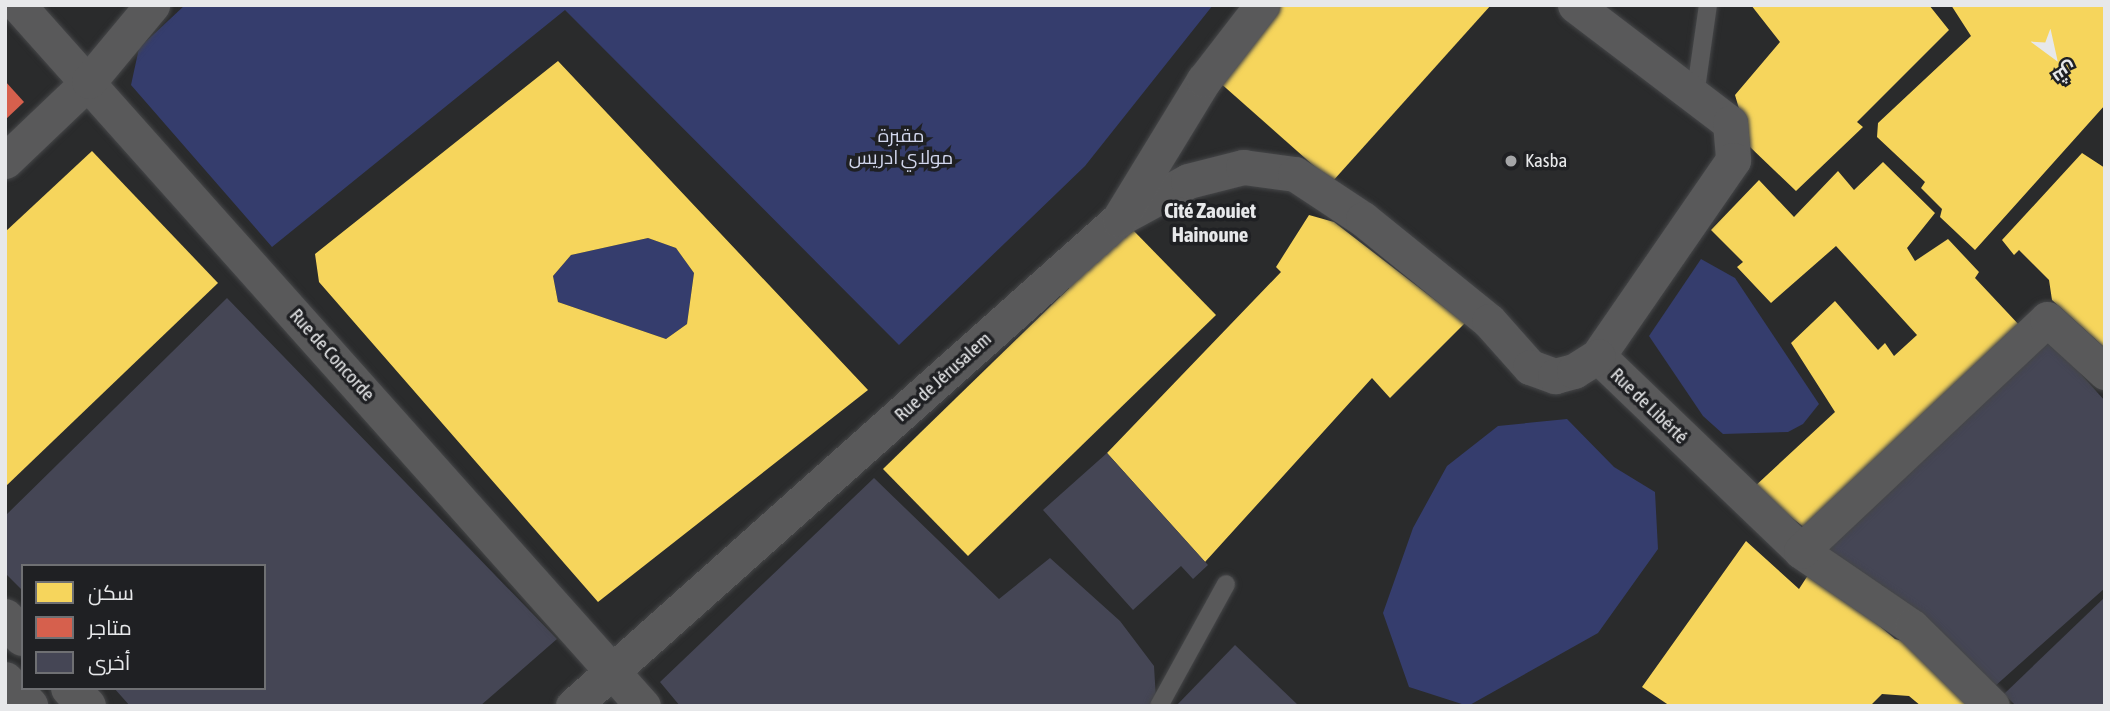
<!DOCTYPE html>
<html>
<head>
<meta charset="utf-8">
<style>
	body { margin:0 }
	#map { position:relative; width:2110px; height:711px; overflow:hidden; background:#2a2b2c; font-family:"Asap Condensed",Cairo,sans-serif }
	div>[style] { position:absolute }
	.green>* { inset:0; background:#353d6d }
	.homes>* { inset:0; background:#f6d55c }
	.shops>* { inset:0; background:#d6604d }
	.building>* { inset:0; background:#454655 }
	.roads { filter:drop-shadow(0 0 2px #454648) drop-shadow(0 0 2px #454648) }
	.lane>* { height:18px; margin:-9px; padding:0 9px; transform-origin:9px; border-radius:9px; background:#59595a }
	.street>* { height:35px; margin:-17.5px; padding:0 17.5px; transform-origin:17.5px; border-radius:17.5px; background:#59595a }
	.secondary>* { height:38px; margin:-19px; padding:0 19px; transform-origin:19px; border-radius:19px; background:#59595a }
	.dots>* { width:19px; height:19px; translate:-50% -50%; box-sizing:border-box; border:4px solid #1f2023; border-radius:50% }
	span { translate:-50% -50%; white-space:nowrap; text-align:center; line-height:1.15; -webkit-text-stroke:7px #1f2023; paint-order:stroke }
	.park-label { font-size:19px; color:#d2d7ed }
	.poi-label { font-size:19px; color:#e7e8ea }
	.left { translate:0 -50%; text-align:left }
	.street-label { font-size:19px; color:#e7e8ea }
	.neighbourhood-label { font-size:21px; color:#e7e8ea; font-weight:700 }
	.frame { position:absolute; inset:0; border:7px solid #e7e8ea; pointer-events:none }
	.legend { position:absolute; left:21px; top:564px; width:245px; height:126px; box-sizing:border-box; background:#1f2023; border:2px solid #6f7073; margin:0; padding:9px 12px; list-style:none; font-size:21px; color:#e7e8ea }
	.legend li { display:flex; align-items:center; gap:14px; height:35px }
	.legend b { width:35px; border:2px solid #6f7073 }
	.north { position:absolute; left:2019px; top:21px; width:70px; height:70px; -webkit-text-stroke:5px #1f2023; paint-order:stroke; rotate:147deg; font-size:19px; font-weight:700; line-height:28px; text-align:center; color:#e7e8ea }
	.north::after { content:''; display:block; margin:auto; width:24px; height:32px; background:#e7e8ea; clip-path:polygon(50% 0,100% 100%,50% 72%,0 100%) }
</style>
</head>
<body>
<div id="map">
	<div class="green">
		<i style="clip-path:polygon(185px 5px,1213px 5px,1085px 166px,899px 345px,565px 10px,272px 247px,131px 85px,139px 48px)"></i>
		<i style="clip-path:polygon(648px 238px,676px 248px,694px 273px,687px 324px,666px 339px,558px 302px,553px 276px,571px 255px)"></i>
		<i style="clip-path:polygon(1701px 259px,1735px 278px,1819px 404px,1803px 424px,1788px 432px,1723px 434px,1703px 416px,1649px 336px)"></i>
		<i style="clip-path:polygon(1567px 419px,1614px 467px,1655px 492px,1658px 549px,1598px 633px,1468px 706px,1409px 687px,1383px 613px,1413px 528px,1447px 466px,1498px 426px)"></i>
	</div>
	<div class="homes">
		<i style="clip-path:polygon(1279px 5px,1491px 5px,1332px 182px,1218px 81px)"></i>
		<i style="clip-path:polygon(1751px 5px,1929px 5px,1949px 30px,1857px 122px,1863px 127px,1796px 191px,1750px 147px,1735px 95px,1780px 42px)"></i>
		<i style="clip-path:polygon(1951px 5px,2105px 5px,2105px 105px,1975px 250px,1940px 217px,1942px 209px,1921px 188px,1925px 182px,1877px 137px,1878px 123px,1971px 36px)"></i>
		<i style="clip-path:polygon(evenodd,558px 61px,868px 390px,598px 602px,319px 282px,315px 254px,558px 61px,648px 238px,676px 248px,694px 273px,687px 324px,666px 339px,558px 302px,553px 276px,571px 255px,648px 238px)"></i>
		<i style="clip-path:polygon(92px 151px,218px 283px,5px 487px,5px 232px)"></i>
		<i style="clip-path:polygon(2082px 153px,2105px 168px,2105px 348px,2052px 300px,2049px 280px,2019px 250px,2014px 255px,2002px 240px)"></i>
		<i style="clip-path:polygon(1883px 162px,1935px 213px,1907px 248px,1915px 261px,1948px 239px,1979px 272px,1975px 278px,2021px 327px,1805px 528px,1753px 488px,1835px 412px,1791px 343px,1835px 301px,1878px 350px,1885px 343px,1894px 356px,1917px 335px,1836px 246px,1771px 303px,1737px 267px,1743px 262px,1711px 230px,1759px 180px,1794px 217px,1838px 171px,1854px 190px)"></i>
		<i style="clip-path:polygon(1309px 215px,1334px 222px,1465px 323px,1390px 398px,1372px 378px,1205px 562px,1107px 453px,1281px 272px,1276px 267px)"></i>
		<i style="clip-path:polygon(1131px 228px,1216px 315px,968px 556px,883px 469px)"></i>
		<i style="clip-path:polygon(1746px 541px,1799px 589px,1812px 569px,1895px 639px,1919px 645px,1983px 706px,1921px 706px,1909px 696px,1882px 694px,1870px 706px,1670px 706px,1642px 687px)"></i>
	</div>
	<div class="shops">
		<i style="clip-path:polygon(5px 81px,24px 102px,5px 120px)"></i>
	</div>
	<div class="building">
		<i style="clip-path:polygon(227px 298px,557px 639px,480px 706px,130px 706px,114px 688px,264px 688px,264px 566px,23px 566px,23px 591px,5px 573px,5px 516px)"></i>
		<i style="clip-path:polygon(2033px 343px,2053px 343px,2105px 401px,2105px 588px,1994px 687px,1882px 585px,1873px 591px,1819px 550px)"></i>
		<i style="clip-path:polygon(1107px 453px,1208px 565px,1193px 579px,1181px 566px,1133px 610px,1043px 510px)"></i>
		<i style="clip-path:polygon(874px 478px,999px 599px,1050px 558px,1120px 621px,1154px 666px,1156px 699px,1149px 706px,680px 706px,660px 682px)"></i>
		<i style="clip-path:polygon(2105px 597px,2105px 706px,2016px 706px,2004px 694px)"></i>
		<i style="clip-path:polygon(1235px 645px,1299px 706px,1176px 706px)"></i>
	</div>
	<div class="roads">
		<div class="lane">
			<i style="left:1695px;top:96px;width:92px;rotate:-81.9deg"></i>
			<i style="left:1159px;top:706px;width:139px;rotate:-61.2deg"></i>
		</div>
		<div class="street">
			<i style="left:18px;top:5px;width:939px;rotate:48.28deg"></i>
			<i style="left:1575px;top:5px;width:195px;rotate:37.3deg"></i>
			<i style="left:1730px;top:123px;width:37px;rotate:85deg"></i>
			<i style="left:1733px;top:160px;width:238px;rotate:124.6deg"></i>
			<i style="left:1598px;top:356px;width:281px;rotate:43.8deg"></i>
			<i style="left:1801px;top:551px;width:135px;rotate:34.4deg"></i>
			<i style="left:1912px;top:627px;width:112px;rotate:44.6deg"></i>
			<i style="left:5px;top:161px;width:116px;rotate:-43.6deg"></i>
			<i style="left:89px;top:81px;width:99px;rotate:-50.3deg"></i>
			<i style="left:1122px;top:217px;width:75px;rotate:-28.6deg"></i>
			<i style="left:1188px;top:181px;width:57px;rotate:-14.3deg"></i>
			<i style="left:1243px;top:167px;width:52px;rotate:7.7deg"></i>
			<i style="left:1295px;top:174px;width:82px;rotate:33.5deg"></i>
			<i style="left:1363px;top:219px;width:162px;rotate:39deg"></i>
			<i style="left:1489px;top:321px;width:62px;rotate:48.3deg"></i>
			<i style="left:1530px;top:367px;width:27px;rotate:20deg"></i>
			<i style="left:1555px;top:376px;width:20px;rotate:-15deg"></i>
			<i style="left:1574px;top:371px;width:28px;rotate:-32deg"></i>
			<i style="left:1801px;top:551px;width:338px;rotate:-43.3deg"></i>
			<i style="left:2047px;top:319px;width:79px;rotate:42.4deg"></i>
			<i style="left:573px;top:706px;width:732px;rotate:-41.73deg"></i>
			<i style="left:1119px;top:219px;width:163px;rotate:-58.6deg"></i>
			<i style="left:1204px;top:80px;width:95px;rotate:-52.3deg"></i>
		</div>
		<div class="secondary">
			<i style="left:5px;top:618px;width:26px;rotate:47deg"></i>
			<i style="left:5px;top:681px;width:35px;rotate:46deg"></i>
			<i style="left:70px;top:688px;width:25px;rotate:47deg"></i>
		</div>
	</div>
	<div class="dots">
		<i style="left:1511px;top:161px;background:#a5a6a8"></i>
	</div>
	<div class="park-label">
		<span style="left:901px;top:147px">مقبرة<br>مولاي ادريس</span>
	</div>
	<div class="poi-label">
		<span class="left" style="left:1525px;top:161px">Kasba</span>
	</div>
	<div class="street-label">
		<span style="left:332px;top:355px;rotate:48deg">Rue de Concorde</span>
		<span style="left:943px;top:377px;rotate:-42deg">Rue de Jérusalem</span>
		<span style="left:1649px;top:406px;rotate:44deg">Rue de Libérté</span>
	</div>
	<div class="neighbourhood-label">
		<span style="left:1210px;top:222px">Cité Zaouiet<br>Hainoune</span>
	</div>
	<div class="frame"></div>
	<ul class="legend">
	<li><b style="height:19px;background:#f6d55c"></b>سكن</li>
	<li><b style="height:19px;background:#d6604d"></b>متاجر</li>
	<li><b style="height:19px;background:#454655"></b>أخرى</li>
	</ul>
	<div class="north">ش</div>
</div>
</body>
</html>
